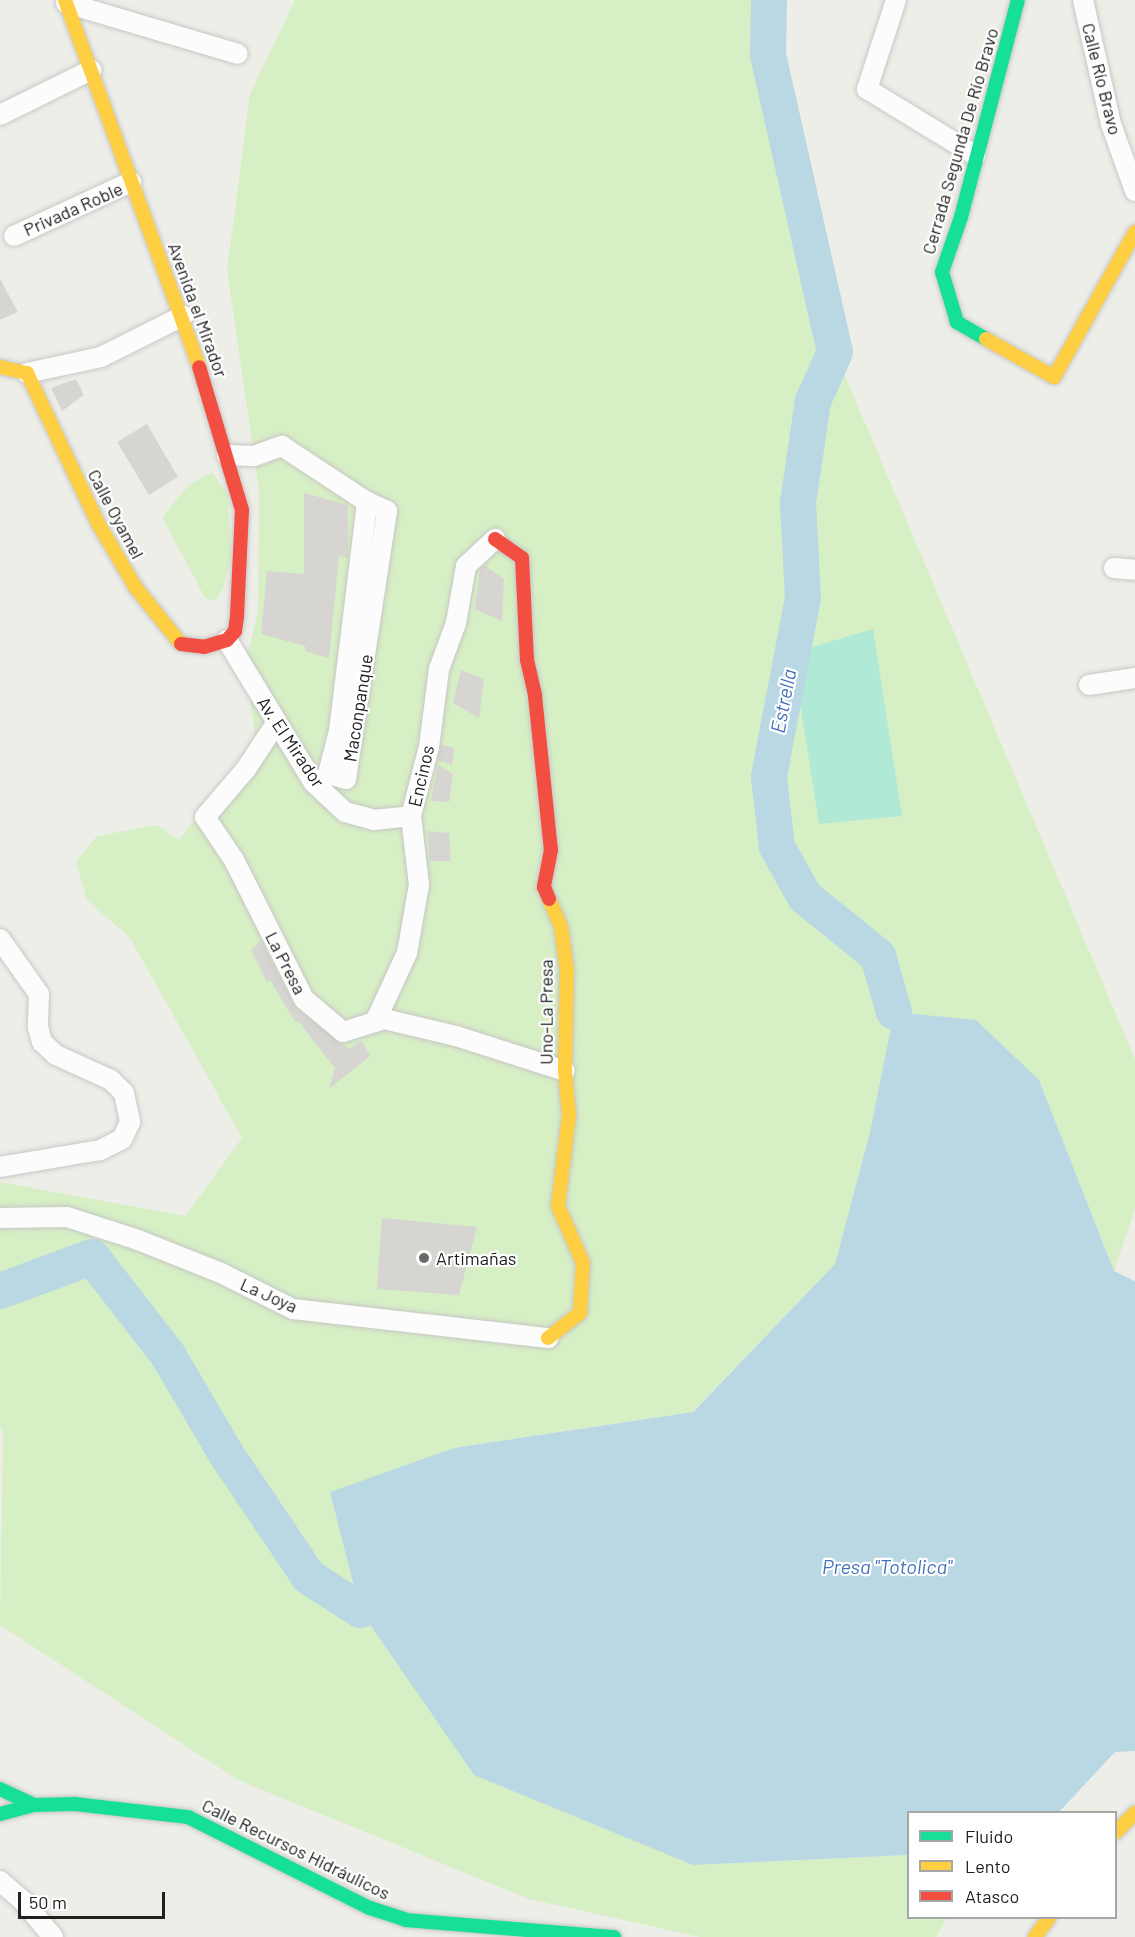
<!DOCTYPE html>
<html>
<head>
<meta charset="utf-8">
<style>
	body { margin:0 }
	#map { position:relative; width:1135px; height:1937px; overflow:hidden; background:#eeeee9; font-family:Barlow,sans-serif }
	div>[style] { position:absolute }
	.grass>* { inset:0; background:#d7efc5 }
	.pitch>* { inset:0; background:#b0ead7 }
	.water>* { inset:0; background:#bad8e4 }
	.river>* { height:36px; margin:-18px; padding:0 18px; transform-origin:18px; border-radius:18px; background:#bad8e4 }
	.building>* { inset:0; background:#d7d5d1 }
	.roads { filter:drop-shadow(0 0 2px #c7c7c5) drop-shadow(0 0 2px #c7c7c5) }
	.street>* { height:20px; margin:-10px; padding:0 10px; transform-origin:10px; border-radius:10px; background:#fcfcfc }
	.fast>* { height:14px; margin:-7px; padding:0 7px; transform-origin:7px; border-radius:7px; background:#16e098 }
	.slow>* { height:14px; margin:-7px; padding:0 7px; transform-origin:7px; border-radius:7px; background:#ffcf43 }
	.jam>* { height:14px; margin:-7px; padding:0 7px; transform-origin:7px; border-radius:7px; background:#f24e42 }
	.dots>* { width:16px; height:16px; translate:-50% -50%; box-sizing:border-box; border:3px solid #fff; border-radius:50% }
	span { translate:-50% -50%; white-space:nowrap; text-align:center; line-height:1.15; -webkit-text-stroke:4.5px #fff; paint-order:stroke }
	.street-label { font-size:18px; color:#202020 }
	.poi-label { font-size:18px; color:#202020 }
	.left { translate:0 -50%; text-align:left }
	.water-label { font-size:20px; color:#4372b9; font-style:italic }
	.legend { position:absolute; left:907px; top:1811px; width:210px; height:108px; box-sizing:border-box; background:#fff; border:2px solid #a6a6a6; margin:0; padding:8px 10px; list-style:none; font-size:18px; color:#202020 }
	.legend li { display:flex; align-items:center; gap:12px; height:30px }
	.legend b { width:30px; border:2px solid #a6a6a6 }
	.scale { position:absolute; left:18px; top:1892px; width:147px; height:27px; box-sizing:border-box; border:3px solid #202020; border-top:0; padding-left:8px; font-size:18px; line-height:21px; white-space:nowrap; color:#202020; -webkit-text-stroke:4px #fff; paint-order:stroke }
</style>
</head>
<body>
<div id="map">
	<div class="grass">
		<i style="clip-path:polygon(295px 0,769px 0,768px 55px,835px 352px,1135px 1059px,1135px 1209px,1114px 1271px,1039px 1080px,894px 1012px,870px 1132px,835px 1264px,692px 1412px,454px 1448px,693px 1865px,908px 1855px,908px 1918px,947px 1918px,936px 1937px,700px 1937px,529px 1899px,238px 1780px,0 1625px,3px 1430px,0 1426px,0 1182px,185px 1216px,242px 1138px,130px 938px,87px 900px,76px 861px,97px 836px,157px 825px,179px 840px,256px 741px,245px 665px,258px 612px,259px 490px,227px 270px,250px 94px)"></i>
		<i style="clip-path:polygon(212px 472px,228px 495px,231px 558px,223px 589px,215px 601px,205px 598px,162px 517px,188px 486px)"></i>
	</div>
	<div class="pitch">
		<i style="clip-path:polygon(873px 629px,902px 816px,819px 824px,792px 653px)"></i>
	</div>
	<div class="water">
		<i style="clip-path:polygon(894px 1012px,976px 1020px,1039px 1080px,1114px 1271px,1135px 1281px,1135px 1751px,1115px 1752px,1059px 1812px,908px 1812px,908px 1855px,693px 1865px,474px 1775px,360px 1610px,330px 1492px,454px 1448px,693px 1412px,835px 1264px,870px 1132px)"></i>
	</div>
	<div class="river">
		<i style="left:769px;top:0;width:55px;rotate:91deg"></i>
		<i style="left:768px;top:55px;width:304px;rotate:77.3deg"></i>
		<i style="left:835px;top:352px;width:54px;rotate:114.2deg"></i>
		<i style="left:813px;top:401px;width:103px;rotate:98.4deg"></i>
		<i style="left:798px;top:503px;width:95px;rotate:87deg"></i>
		<i style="left:803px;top:598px;width:182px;rotate:100.8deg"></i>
		<i style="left:769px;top:777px;width:70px;rotate:83.5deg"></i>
		<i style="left:777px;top:847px;width:57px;rotate:60.8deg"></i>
		<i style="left:805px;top:897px;width:94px;rotate:38.9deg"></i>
		<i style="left:878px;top:956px;width:58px;rotate:74.1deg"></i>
		<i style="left:0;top:1291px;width:98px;rotate:-20.3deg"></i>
		<i style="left:92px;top:1257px;width:124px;rotate:52.2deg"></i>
		<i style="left:168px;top:1355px;width:115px;rotate:59.6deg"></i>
		<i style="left:226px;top:1454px;width:148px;rotate:56deg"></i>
		<i style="left:309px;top:1577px;width:61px;rotate:32.9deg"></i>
	</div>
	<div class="building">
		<i style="clip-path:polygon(0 279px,18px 312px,0 320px)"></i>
		<i style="clip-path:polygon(76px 379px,84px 395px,62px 411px,51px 388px)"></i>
		<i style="clip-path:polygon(147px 424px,178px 477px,149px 495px,117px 442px)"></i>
		<i style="clip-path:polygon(304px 493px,348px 505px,348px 558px,339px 556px,329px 658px,305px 651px,305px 646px,261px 634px,267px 571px,304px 574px)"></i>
		<i style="clip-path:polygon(484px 565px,504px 579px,502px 621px,475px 609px,480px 569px)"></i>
		<i style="clip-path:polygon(461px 670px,484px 679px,479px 718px,453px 703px)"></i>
		<i style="clip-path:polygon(441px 745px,454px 748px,452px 765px,438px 760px)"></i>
		<i style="clip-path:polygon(438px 765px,453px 774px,449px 802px,431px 801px)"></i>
		<i style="clip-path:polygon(428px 831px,449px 833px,451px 861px,430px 861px)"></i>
		<i style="clip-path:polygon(261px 941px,296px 1008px,349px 1049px,362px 1041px,370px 1056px,329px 1089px,335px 1068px,298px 1021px,296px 1023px,270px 980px,267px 982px,251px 950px)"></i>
		<i style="clip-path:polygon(382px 1218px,477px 1227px,459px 1295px,377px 1289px)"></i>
	</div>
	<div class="roads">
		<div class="street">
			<i style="left:896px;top:0;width:94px;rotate:108deg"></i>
			<i style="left:867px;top:89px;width:127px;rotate:31.4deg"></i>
			<i style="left:1083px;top:0;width:127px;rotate:77.3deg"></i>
			<i style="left:1111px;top:124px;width:71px;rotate:70.3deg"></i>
			<i style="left:66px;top:3px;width:179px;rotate:16.5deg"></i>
			<i style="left:0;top:115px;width:102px;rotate:-26.3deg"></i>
			<i style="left:14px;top:236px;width:129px;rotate:-24.8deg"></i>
			<i style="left:27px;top:373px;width:76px;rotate:-12.2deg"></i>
			<i style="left:101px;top:357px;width:92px;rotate:-26.6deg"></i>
			<i style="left:227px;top:455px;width:27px;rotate:2deg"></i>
			<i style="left:254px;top:456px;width:30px;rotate:-20deg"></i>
			<i style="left:282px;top:446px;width:102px;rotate:33.4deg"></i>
			<i style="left:367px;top:502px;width:22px;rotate:24deg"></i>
			<i style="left:387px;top:511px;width:271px;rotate:98.7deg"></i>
			<i style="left:346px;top:779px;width:19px;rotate:-164deg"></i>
			<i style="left:328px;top:774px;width:44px;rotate:-75.7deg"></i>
			<i style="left:339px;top:731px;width:231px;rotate:-83deg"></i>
			<i style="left:1114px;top:568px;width:21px;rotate:5deg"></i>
			<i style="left:227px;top:640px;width:167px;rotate:58.7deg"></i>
			<i style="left:314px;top:783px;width:42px;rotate:43.1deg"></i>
			<i style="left:345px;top:812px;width:30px;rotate:15deg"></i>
			<i style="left:374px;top:820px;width:37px;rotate:-6deg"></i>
			<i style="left:1089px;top:685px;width:47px;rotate:-8.7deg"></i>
			<i style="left:277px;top:722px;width:56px;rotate:123.4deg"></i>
			<i style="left:246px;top:769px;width:63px;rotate:130.5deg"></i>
			<i style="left:205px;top:817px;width:52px;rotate:56deg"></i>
			<i style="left:234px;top:860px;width:156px;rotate:63.3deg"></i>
			<i style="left:304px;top:999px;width:51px;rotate:40.2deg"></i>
			<i style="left:343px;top:1032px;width:43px;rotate:-17.6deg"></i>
			<i style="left:384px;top:1019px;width:74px;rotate:13.3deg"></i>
			<i style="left:456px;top:1036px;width:114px;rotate:17.8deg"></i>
			<i style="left:0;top:939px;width:67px;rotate:54.7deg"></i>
			<i style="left:39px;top:994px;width:33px;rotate:92deg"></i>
			<i style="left:38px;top:1027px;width:16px;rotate:75deg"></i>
			<i style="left:42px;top:1042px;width:19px;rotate:43deg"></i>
			<i style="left:56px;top:1055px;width:60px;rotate:24.4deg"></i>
			<i style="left:111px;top:1080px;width:18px;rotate:45deg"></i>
			<i style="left:124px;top:1093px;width:30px;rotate:78deg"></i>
			<i style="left:130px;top:1122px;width:19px;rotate:115deg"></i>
			<i style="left:122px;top:1139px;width:25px;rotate:153deg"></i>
			<i style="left:100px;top:1150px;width:101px;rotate:170.4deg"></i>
			<i style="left:375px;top:1022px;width:76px;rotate:-65.1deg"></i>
			<i style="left:407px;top:953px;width:69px;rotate:-80deg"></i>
			<i style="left:419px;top:885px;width:69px;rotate:-96.6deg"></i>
			<i style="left:411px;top:816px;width:71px;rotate:-75.4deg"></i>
			<i style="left:429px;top:747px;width:79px;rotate:-82.7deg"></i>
			<i style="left:439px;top:669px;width:49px;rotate:-69.7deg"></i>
			<i style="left:456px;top:623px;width:58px;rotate:-80deg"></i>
			<i style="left:466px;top:566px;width:40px;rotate:-43deg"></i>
			<i style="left:0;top:1218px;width:67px;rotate:-0.9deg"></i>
			<i style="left:67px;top:1217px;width:75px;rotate:17.9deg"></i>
			<i style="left:138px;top:1240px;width:89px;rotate:21.7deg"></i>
			<i style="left:221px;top:1273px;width:80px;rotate:26.6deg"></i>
			<i style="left:293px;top:1309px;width:257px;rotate:6.5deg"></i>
			<i style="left:0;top:1881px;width:30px;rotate:41deg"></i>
			<i style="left:23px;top:1901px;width:47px;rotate:50.2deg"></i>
		</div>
		<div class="fast">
			<i style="left:986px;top:339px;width:34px;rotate:-150deg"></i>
			<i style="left:957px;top:322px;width:52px;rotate:-106.7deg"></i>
			<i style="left:942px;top:272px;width:58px;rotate:-70.9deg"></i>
			<i style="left:961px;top:217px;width:224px;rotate:-75.3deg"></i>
			<i style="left:0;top:1789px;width:38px;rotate:25deg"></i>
			<i style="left:0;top:1814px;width:35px;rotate:-15deg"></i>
			<i style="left:34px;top:1805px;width:41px;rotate:-1.4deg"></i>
			<i style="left:75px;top:1804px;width:114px;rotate:6.6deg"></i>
			<i style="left:188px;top:1817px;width:203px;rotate:26.6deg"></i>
			<i style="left:370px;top:1908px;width:38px;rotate:18deg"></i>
			<i style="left:406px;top:1920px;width:209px;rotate:4.7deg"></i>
		</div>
		<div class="slow">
			<i style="left:65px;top:0;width:391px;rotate:69.9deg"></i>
			<i style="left:986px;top:339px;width:78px;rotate:29.2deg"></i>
			<i style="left:1054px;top:377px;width:166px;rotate:-60.8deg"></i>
			<i style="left:0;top:367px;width:28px;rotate:13deg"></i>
			<i style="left:27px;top:373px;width:168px;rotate:64.7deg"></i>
			<i style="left:99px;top:525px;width:73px;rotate:59.6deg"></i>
			<i style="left:136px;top:588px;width:72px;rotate:51.2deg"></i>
			<i style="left:548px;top:1338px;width:41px;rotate:-38deg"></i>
			<i style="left:580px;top:1313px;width:50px;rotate:-86.6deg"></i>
			<i style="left:583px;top:1263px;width:62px;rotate:-113.7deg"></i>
			<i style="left:558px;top:1206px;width:92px;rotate:-83.1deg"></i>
			<i style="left:569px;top:1115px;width:44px;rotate:-95.2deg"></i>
			<i style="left:565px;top:1071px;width:101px;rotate:-88.9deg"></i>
			<i style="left:567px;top:970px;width:43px;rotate:-97.9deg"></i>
			<i style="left:561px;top:927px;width:30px;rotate:-113deg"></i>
			<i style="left:1116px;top:1832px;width:27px;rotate:-45deg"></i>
			<i style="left:1035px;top:1937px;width:24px;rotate:-54deg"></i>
		</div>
		<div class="jam">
			<i style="left:495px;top:539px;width:33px;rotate:35deg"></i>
			<i style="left:522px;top:558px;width:102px;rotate:87.2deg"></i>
			<i style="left:527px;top:660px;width:37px;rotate:77deg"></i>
			<i style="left:535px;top:696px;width:155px;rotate:84.1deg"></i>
			<i style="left:551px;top:850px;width:38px;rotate:101deg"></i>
			<i style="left:544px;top:887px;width:13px;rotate:67deg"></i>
			<i style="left:181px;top:644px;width:23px;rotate:7deg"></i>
			<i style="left:204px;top:647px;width:24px;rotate:-17deg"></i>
			<i style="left:227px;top:640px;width:12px;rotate:-48deg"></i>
			<i style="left:235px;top:631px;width:15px;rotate:-82deg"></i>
			<i style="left:237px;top:616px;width:106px;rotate:-87.3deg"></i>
			<i style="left:242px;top:510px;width:149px;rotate:-106.7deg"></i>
		</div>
	</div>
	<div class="dots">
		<i style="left:424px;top:1258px;background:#686866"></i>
	</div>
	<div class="street-label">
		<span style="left:1102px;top:79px;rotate:76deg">Calle Río Bravo</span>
		<span style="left:960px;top:141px;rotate:-74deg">Cerrada Segunda De Río Bravo</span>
		<span style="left:73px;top:209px;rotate:-24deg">Privada Roble</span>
		<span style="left:198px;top:310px;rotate:70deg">Avenida el Mirador</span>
		<span style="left:116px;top:514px;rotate:62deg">Calle Oyamel</span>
		<span style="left:358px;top:708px;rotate:-81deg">Maconpanque</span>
		<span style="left:291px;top:742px;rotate:56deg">Av. El Mirador</span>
		<span style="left:421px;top:776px;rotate:-77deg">Encinos</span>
		<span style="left:286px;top:963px;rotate:63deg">La Presa</span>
		<span style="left:546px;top:1012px;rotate:-90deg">Uno-La Presa</span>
		<span style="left:269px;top:1295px;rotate:24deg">La Joya</span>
		<span style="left:296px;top:1849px;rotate:26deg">Calle Recursos Hidráulicos</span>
	</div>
	<div class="poi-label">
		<span class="left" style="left:436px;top:1258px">Artimañas</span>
	</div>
	<div class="water-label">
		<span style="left:783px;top:701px;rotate:-79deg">Estrella</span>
		<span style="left:887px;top:1566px">Presa "Totolica"</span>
	</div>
	<ul class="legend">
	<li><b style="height:8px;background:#16e098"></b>Fluido</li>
	<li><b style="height:8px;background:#ffcf43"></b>Lento</li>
	<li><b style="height:8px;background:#f24e42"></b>Atasco</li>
	</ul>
	<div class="scale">50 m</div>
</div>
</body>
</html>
